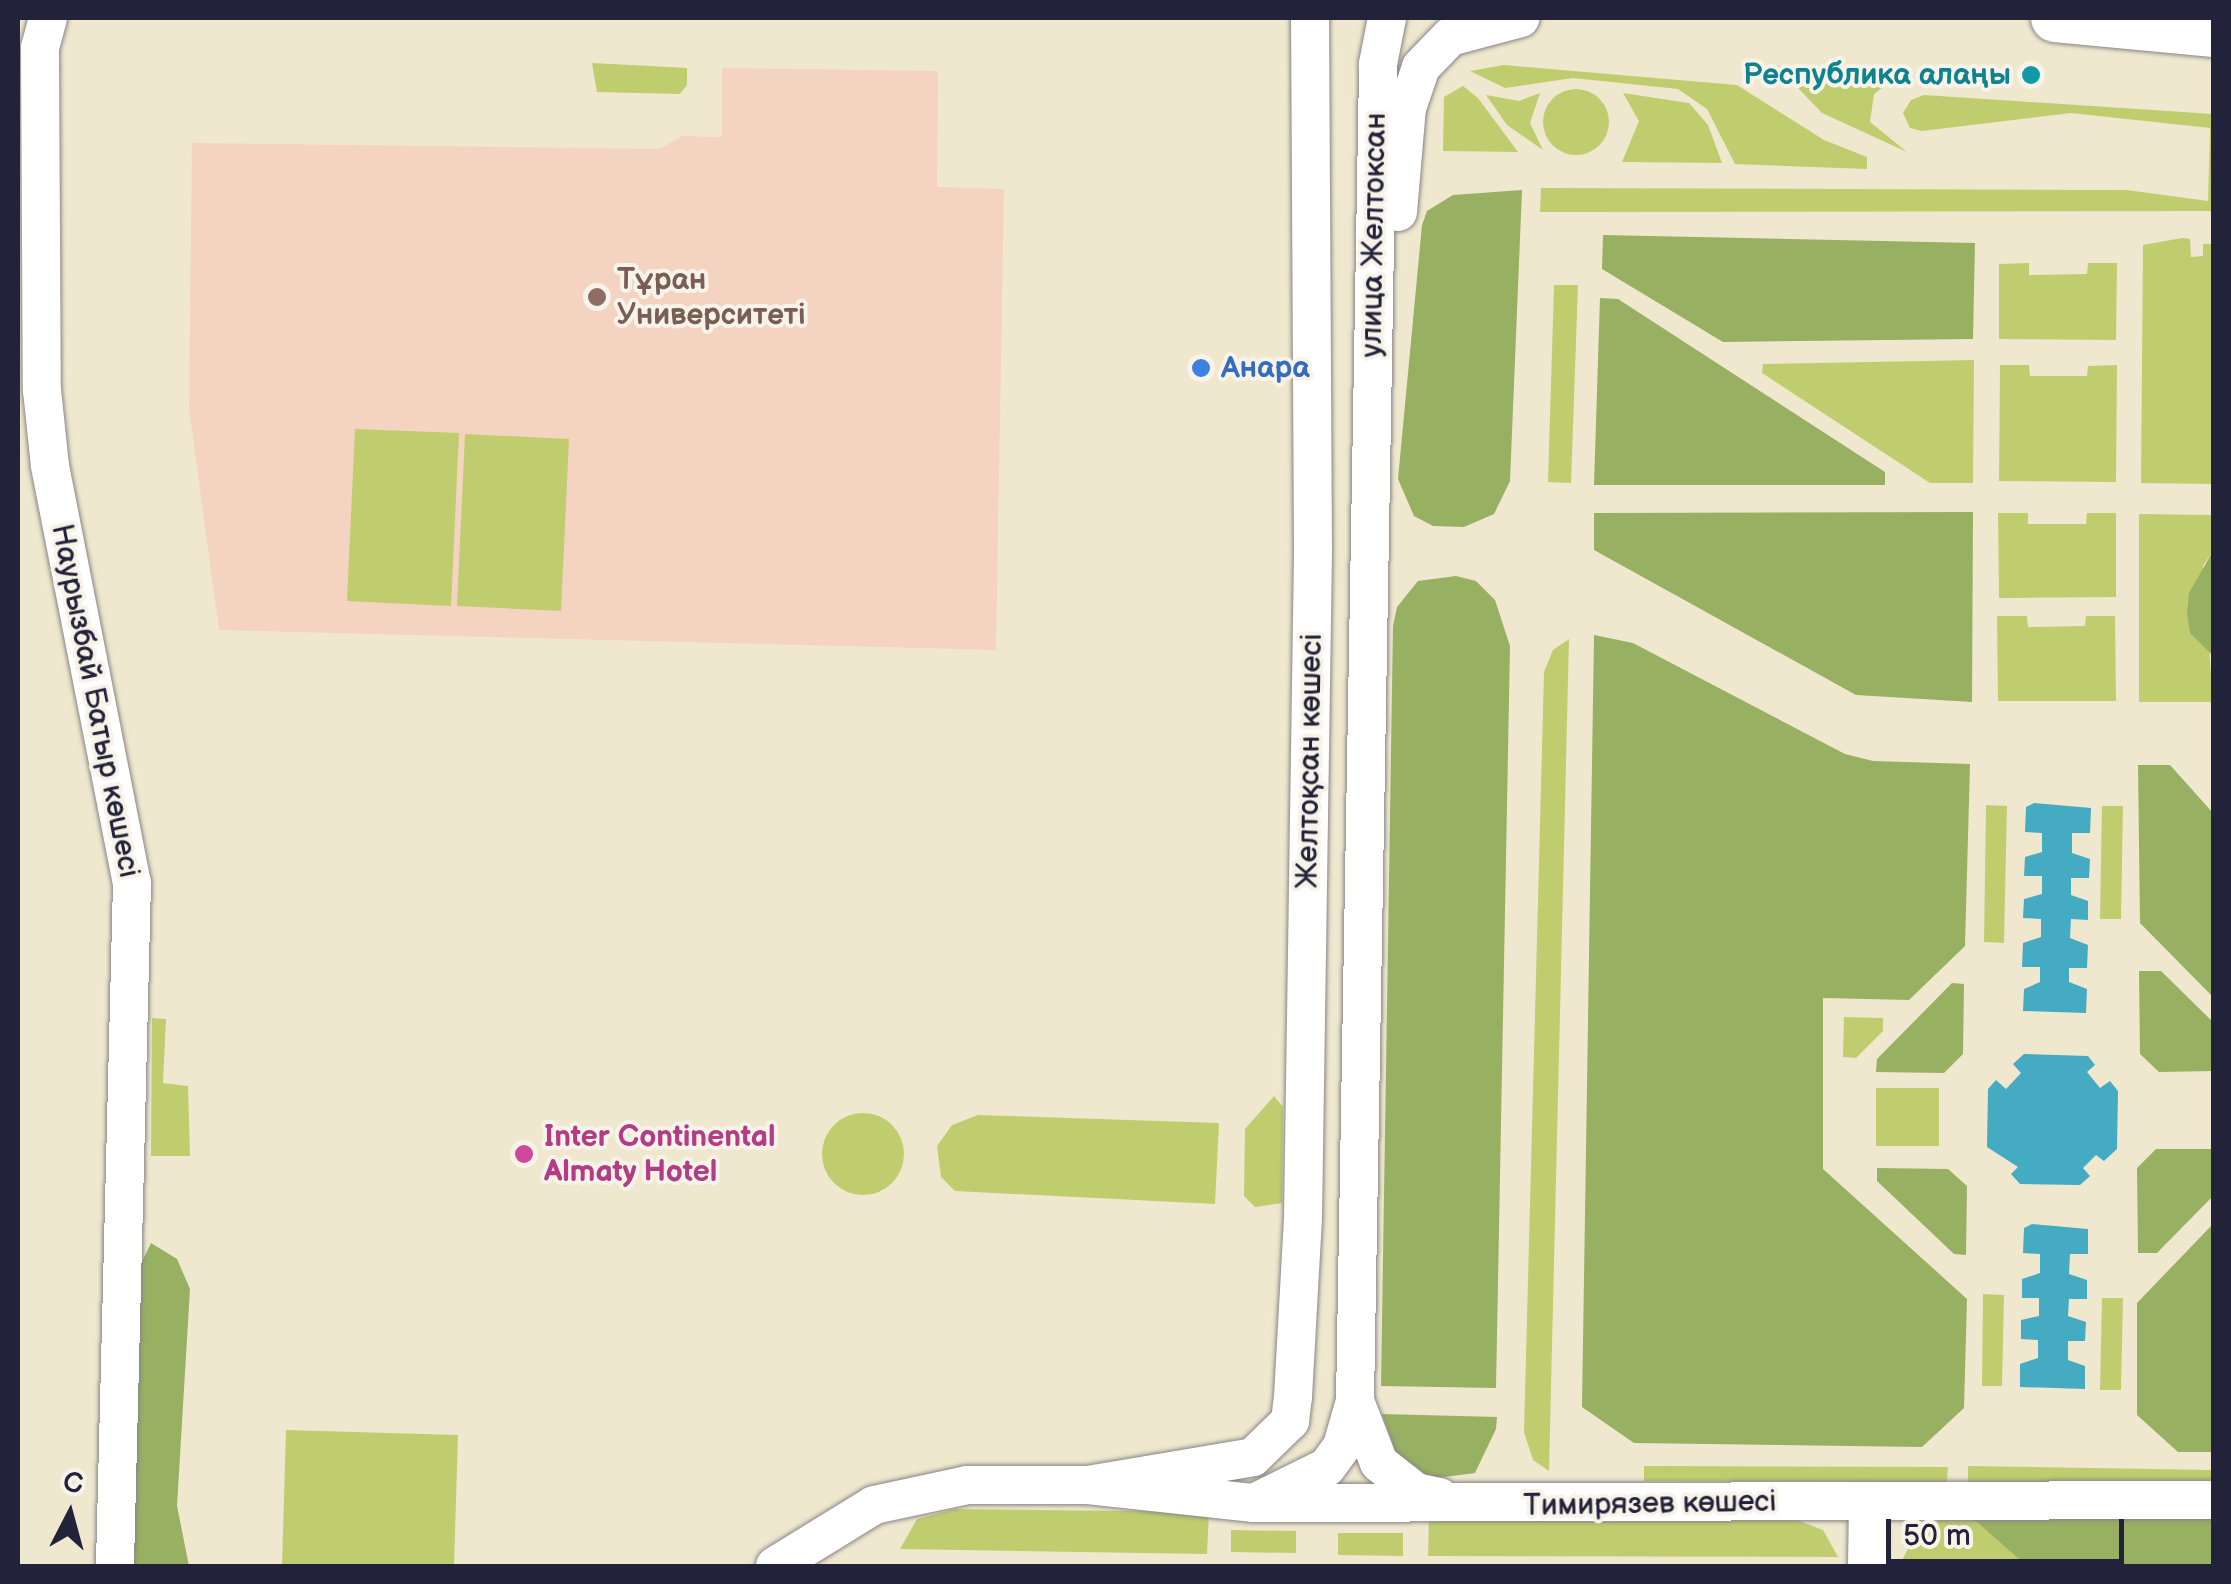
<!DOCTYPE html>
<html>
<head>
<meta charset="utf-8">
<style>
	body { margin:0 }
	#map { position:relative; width:2231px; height:1584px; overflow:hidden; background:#efe8cf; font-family:"Balsamiq Sans",sans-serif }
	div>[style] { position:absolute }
	.built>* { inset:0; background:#f5d3c1 }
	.green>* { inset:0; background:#c0cd6f }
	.round { border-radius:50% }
	.forest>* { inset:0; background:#98b062 }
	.water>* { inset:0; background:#44abc3 }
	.roads { filter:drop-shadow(0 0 2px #888585) drop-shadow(0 0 2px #888585) }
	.minor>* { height:38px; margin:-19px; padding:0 19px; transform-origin:19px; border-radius:19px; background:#fff }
	.major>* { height:48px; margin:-24px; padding:0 24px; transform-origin:24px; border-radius:24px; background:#fff }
	.dots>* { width:28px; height:28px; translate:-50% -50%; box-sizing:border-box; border:5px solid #f7f3e8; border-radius:50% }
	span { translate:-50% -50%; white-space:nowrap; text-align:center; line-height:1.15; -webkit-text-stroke:8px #f7f3e8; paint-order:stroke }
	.culture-label { font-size:30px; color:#0d838f; font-weight:700 }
	.right { translate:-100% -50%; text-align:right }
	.street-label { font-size:30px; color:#22223b }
	.education-label { font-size:30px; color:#785e54; font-weight:700 }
	.left { translate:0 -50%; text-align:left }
	.shop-label { font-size:30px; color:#366cbe; font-weight:700 }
	.hotel-label { font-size:30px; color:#b23c85; font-weight:700 }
	.frame { position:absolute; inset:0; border:20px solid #22223b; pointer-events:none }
	.north { position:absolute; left:20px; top:1464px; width:100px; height:100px; -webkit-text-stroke:8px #f7f3e8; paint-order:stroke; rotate:6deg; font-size:28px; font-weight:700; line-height:40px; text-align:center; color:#22223b }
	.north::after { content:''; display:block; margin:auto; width:35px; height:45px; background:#22223b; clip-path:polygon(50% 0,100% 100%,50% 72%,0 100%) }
	.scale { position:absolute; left:1886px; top:1519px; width:238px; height:45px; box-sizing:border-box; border:5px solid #22223b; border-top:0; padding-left:12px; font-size:30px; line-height:35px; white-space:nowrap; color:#22223b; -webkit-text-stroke:8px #f7f3e8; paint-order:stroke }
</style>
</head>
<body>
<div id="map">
	<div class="built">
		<i style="clip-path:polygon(722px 68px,938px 71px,937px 187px,1004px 189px,996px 650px,219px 630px,189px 409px,192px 143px,659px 149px,682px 136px,722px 137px)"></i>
	</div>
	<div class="green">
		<i style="clip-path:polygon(592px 63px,687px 68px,687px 85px,680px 94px,597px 92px)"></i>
		<i style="clip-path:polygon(1504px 65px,1737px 85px,1824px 140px,1867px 157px,1867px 169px,1735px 164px,1707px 109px,1678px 89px,1573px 78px,1505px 88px,1470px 71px)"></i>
		<i style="clip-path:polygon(1777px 66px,1891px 81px,1874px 94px,1870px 122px,1907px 152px,1822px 113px)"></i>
		<i style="clip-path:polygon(1463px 86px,1478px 98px,1518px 152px,1443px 151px,1444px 97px)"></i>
		<i class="round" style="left:1543px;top:89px;width:66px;height:66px"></i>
		<i style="clip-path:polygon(1540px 93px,1530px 123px,1543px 150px,1507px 125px,1486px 95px,1519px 101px)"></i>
		<i style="clip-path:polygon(1623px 93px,1689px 103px,1708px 125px,1722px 163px,1622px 162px,1639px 121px)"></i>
		<i style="clip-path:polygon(1924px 95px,2213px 114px,2213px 211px,1540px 212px,1541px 188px,2127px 190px,2208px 201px,2210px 128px,2071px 113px,1922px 131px,1910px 128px,1903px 113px,1911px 100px)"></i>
		<i style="clip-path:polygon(2182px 238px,2190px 239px,2191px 257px,2203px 256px,2203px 244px,2213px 244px,2213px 484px,2141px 483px,2143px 245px)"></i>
		<i style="clip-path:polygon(2029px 263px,2029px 275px,2087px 274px,2088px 263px,2117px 263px,2116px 340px,1999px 339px,1999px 264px)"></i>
		<i style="clip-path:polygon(1554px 285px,1578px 285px,1571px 483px,1548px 482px)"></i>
		<i style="clip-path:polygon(1974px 360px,1973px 483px,1930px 483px,1762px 373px,1763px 364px)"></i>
		<i style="clip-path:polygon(2000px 365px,2029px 365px,2030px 376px,2087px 376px,2088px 366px,2117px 365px,2116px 482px,1999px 481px)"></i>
		<i style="clip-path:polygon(355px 429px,459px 433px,451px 606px,347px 601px)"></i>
		<i style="clip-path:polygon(465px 434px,569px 439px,561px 611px,457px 606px)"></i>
		<i style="clip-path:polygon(1998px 513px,2028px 513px,2028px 524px,2086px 524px,2087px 513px,2116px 513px,2116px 597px,1999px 598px)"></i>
		<i style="clip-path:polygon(2139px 514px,2213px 515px,2213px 551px,2203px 566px,2213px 702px,2139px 702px)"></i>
		<i style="clip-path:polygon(1997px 616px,2027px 616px,2028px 627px,2085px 626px,2086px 616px,2115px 616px,2116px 701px,1998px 701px)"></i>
		<i style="clip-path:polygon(1569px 639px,1549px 1471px,1533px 1460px,1524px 1432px,1544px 672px,1553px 650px)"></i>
		<i style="clip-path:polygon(1986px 805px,2007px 806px,2004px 943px,1984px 942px)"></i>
		<i style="clip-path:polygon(2102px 806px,2123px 806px,2121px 919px,2100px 919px)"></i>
		<i style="clip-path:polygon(1844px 1017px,1883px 1018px,1883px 1031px,1856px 1058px,1843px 1057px)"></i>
		<i style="clip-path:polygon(152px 1018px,166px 1019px,163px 1083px,188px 1086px,190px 1156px,151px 1156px)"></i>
		<i style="clip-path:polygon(1876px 1088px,1939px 1088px,1939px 1146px,1876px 1146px)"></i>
		<i style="clip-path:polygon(1274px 1096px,1283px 1107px,1282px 1203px,1255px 1207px,1244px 1196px,1245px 1129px)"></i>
		<i class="round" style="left:822px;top:1113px;width:82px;height:82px"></i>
		<i style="clip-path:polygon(978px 1115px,1219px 1123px,1215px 1204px,955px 1191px,941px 1177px,937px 1146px,952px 1125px)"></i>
		<i style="clip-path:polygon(1983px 1294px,2004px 1295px,2002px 1386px,1982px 1386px)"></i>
		<i style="clip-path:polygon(2102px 1298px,2123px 1298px,2121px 1390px,2100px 1390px)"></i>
		<i style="clip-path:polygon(286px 1430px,458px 1435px,454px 1566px,282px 1566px)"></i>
		<i style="clip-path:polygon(1644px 1466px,1948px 1467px,1947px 1482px,1644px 1481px)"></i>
		<i style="clip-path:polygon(1968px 1466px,2213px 1470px,2213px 1485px,1968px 1482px)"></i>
		<i style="clip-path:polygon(955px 1509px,1209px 1512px,1207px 1554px,900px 1549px,917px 1519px)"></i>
		<i style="clip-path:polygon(1429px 1515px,1789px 1517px,1823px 1530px,1838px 1557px,1428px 1556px)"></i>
		<i style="clip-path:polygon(1947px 1515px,1969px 1515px,2213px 1566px,1899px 1566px,1914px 1537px)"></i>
		<i style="clip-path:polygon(1231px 1530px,1296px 1531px,1296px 1553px,1231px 1552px)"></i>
		<i style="clip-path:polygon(1338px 1533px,1403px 1533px,1403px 1556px,1338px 1555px)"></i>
	</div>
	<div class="forest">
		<i style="clip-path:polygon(1522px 190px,1510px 481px,1494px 514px,1464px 527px,1433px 526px,1414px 516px,1398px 479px,1422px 225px,1427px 211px,1453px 195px)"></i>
		<i style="clip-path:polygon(1603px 235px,1975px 243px,1973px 339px,1723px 342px,1602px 269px)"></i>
		<i style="clip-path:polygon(1600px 298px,1618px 299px,1885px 472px,1885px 485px,1594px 485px)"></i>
		<i style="clip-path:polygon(1973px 512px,1972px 702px,1856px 695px,1594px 550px,1594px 513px)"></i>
		<i style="clip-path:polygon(2213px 551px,2213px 656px,2190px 633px,2187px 613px,2189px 593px)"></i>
		<i style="clip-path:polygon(1456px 576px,1476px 581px,1495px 600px,1510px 646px,1496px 1388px,1381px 1386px,1393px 626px,1397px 607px,1418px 581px)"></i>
		<i style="clip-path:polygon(1594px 635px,1633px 643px,1845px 754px,1873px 761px,1970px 764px,1965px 946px,1909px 1000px,1823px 998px,1823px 1169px,1967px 1299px,1964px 1408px,1922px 1447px,1634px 1443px,1582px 1407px)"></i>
		<i style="clip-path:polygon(2138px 765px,2170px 765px,2213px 813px,2213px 997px,2140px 923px)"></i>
		<i style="clip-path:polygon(2139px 971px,2161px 971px,2213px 1022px,2213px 1071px,2159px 1072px,2140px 1054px)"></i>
		<i style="clip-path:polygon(1952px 983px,1964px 984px,1963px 1054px,1944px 1073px,1876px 1072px,1877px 1059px)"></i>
		<i style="clip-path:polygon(2156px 1149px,2213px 1149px,2213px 1196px,2157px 1253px,2138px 1253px,2137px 1168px)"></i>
		<i style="clip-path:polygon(1877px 1168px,1948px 1169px,1967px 1186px,1966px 1255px,1954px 1254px,1877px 1181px)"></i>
		<i style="clip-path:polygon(2213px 1224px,2213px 1452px,2178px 1452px,2137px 1415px,2137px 1303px)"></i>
		<i style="clip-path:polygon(151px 1243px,177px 1259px,190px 1289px,177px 1506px,189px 1566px,133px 1566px,138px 1270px)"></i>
		<i style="clip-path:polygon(1382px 1414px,1497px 1417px,1496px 1429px,1475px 1473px,1429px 1479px,1399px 1462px)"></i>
		<i style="clip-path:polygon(1969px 1515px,2213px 1515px,2213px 1566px,2027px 1566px)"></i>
	</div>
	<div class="water">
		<i style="clip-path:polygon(2034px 803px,2091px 808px,2090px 833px,2072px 833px,2072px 853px,2090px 859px,2089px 878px,2071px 878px,2071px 895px,2088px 901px,2088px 920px,2071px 919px,2070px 938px,2088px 945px,2087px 968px,2069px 968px,2069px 982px,2087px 989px,2086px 1013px,2023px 1011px,2024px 989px,2040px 982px,2040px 967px,2022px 967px,2023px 943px,2041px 937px,2041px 919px,2023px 918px,2024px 899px,2042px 894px,2042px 876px,2024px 876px,2025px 857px,2042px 852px,2042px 833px,2025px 832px,2026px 807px)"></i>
		<i style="clip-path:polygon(2024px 1054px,2088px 1056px,2095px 1065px,2087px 1072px,2100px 1088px,2110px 1081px,2118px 1091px,2117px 1149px,2104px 1161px,2096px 1155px,2083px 1168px,2090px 1176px,2080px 1185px,2020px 1184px,2011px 1174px,2018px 1167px,1987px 1147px,1988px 1089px,1996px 1080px,2006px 1089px,2021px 1073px,2013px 1064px)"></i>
		<i style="clip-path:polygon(2032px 1224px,2088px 1229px,2088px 1254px,2070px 1254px,2069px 1274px,2087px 1280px,2087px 1299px,2069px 1299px,2068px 1316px,2086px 1322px,2085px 1341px,2068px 1341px,2068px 1360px,2085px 1366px,2085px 1389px,2020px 1387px,2020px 1364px,2038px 1358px,2038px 1340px,2021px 1339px,2021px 1320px,2039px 1316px,2039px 1298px,2022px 1298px,2022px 1279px,2040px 1273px,2040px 1254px,2023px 1253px,2024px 1228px)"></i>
	</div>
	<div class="roads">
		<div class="minor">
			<i style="left:48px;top:18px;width:31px;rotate:105deg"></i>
			<i style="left:40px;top:48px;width:342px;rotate:89.7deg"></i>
			<i style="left:42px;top:390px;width:76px;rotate:84deg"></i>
			<i style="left:50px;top:466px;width:425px;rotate:78.9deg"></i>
			<i style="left:132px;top:883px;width:683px;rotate:91.43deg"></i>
			<i style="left:1398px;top:212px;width:104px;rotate:-85.1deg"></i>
			<i style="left:1407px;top:108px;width:43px;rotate:-71.1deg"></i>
			<i style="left:1421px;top:67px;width:42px;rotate:-46deg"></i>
			<i style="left:1450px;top:37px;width:73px;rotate:-15deg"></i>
			<i style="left:1355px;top:1401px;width:66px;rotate:68.8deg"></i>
			<i style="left:1379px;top:1463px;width:47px;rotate:38.1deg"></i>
			<i style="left:1416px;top:1492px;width:24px;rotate:12deg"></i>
			<i style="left:1088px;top:1485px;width:167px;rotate:-9.6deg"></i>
			<i style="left:1253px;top:1457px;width:52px;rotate:-44.2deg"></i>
			<i style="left:1290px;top:1421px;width:24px;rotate:-83deg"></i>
			<i style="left:1293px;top:1397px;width:179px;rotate:-86.8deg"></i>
			<i style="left:1303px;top:1218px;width:668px;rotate:-89.14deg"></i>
			<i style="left:1313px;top:550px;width:532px;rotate:-90.32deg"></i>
			<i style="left:1254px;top:1503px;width:81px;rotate:-26.3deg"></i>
			<i style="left:1327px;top:1467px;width:26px;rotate:-54deg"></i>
			<i style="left:1342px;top:1446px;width:47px;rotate:-73.9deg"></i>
			<i style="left:1355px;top:1401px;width:1337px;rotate:-89.01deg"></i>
			<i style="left:1378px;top:64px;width:47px;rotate:-78.9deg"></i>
			<i style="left:775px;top:1566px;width:116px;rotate:-31.6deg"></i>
			<i style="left:874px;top:1505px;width:95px;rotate:-12.1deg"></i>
			<i style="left:967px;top:1485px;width:121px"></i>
			<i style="left:1088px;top:1485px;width:167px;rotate:6.2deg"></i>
			<i style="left:1254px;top:1503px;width:960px;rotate:-0.18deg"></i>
			<i style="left:1867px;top:1566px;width:65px;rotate:-89.1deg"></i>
		</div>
		<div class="major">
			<i style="left:2055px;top:18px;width:160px;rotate:5.4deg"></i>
		</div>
	</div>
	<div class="dots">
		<i style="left:2031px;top:75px;background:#0f9aa8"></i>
		<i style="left:597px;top:297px;background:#8d6e63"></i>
		<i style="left:1201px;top:368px;background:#3f7fe0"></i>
		<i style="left:524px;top:1154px;background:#d1479c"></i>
	</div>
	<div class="culture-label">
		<span class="right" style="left:2011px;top:75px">Республика алаңы</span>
	</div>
	<div class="street-label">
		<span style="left:1374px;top:235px;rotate:-89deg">улица Желтоксан</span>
		<span style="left:95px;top:701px;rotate:79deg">Наурызбай Батыр көшесі</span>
		<span style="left:1310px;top:761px;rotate:-89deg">Желтоқсан көшесі</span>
		<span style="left:1650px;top:1504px;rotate:-1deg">Тимирязев көшесі</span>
	</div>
	<div class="education-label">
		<span class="left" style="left:617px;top:297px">Тұран<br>Университеті</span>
	</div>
	<div class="shop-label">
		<span class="left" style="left:1221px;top:368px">Анара</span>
	</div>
	<div class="hotel-label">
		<span class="left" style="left:544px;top:1154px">Inter Continental<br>Almaty Hotel</span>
	</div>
	<div class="frame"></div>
	<div class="north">С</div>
	<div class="scale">50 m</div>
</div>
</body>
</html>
